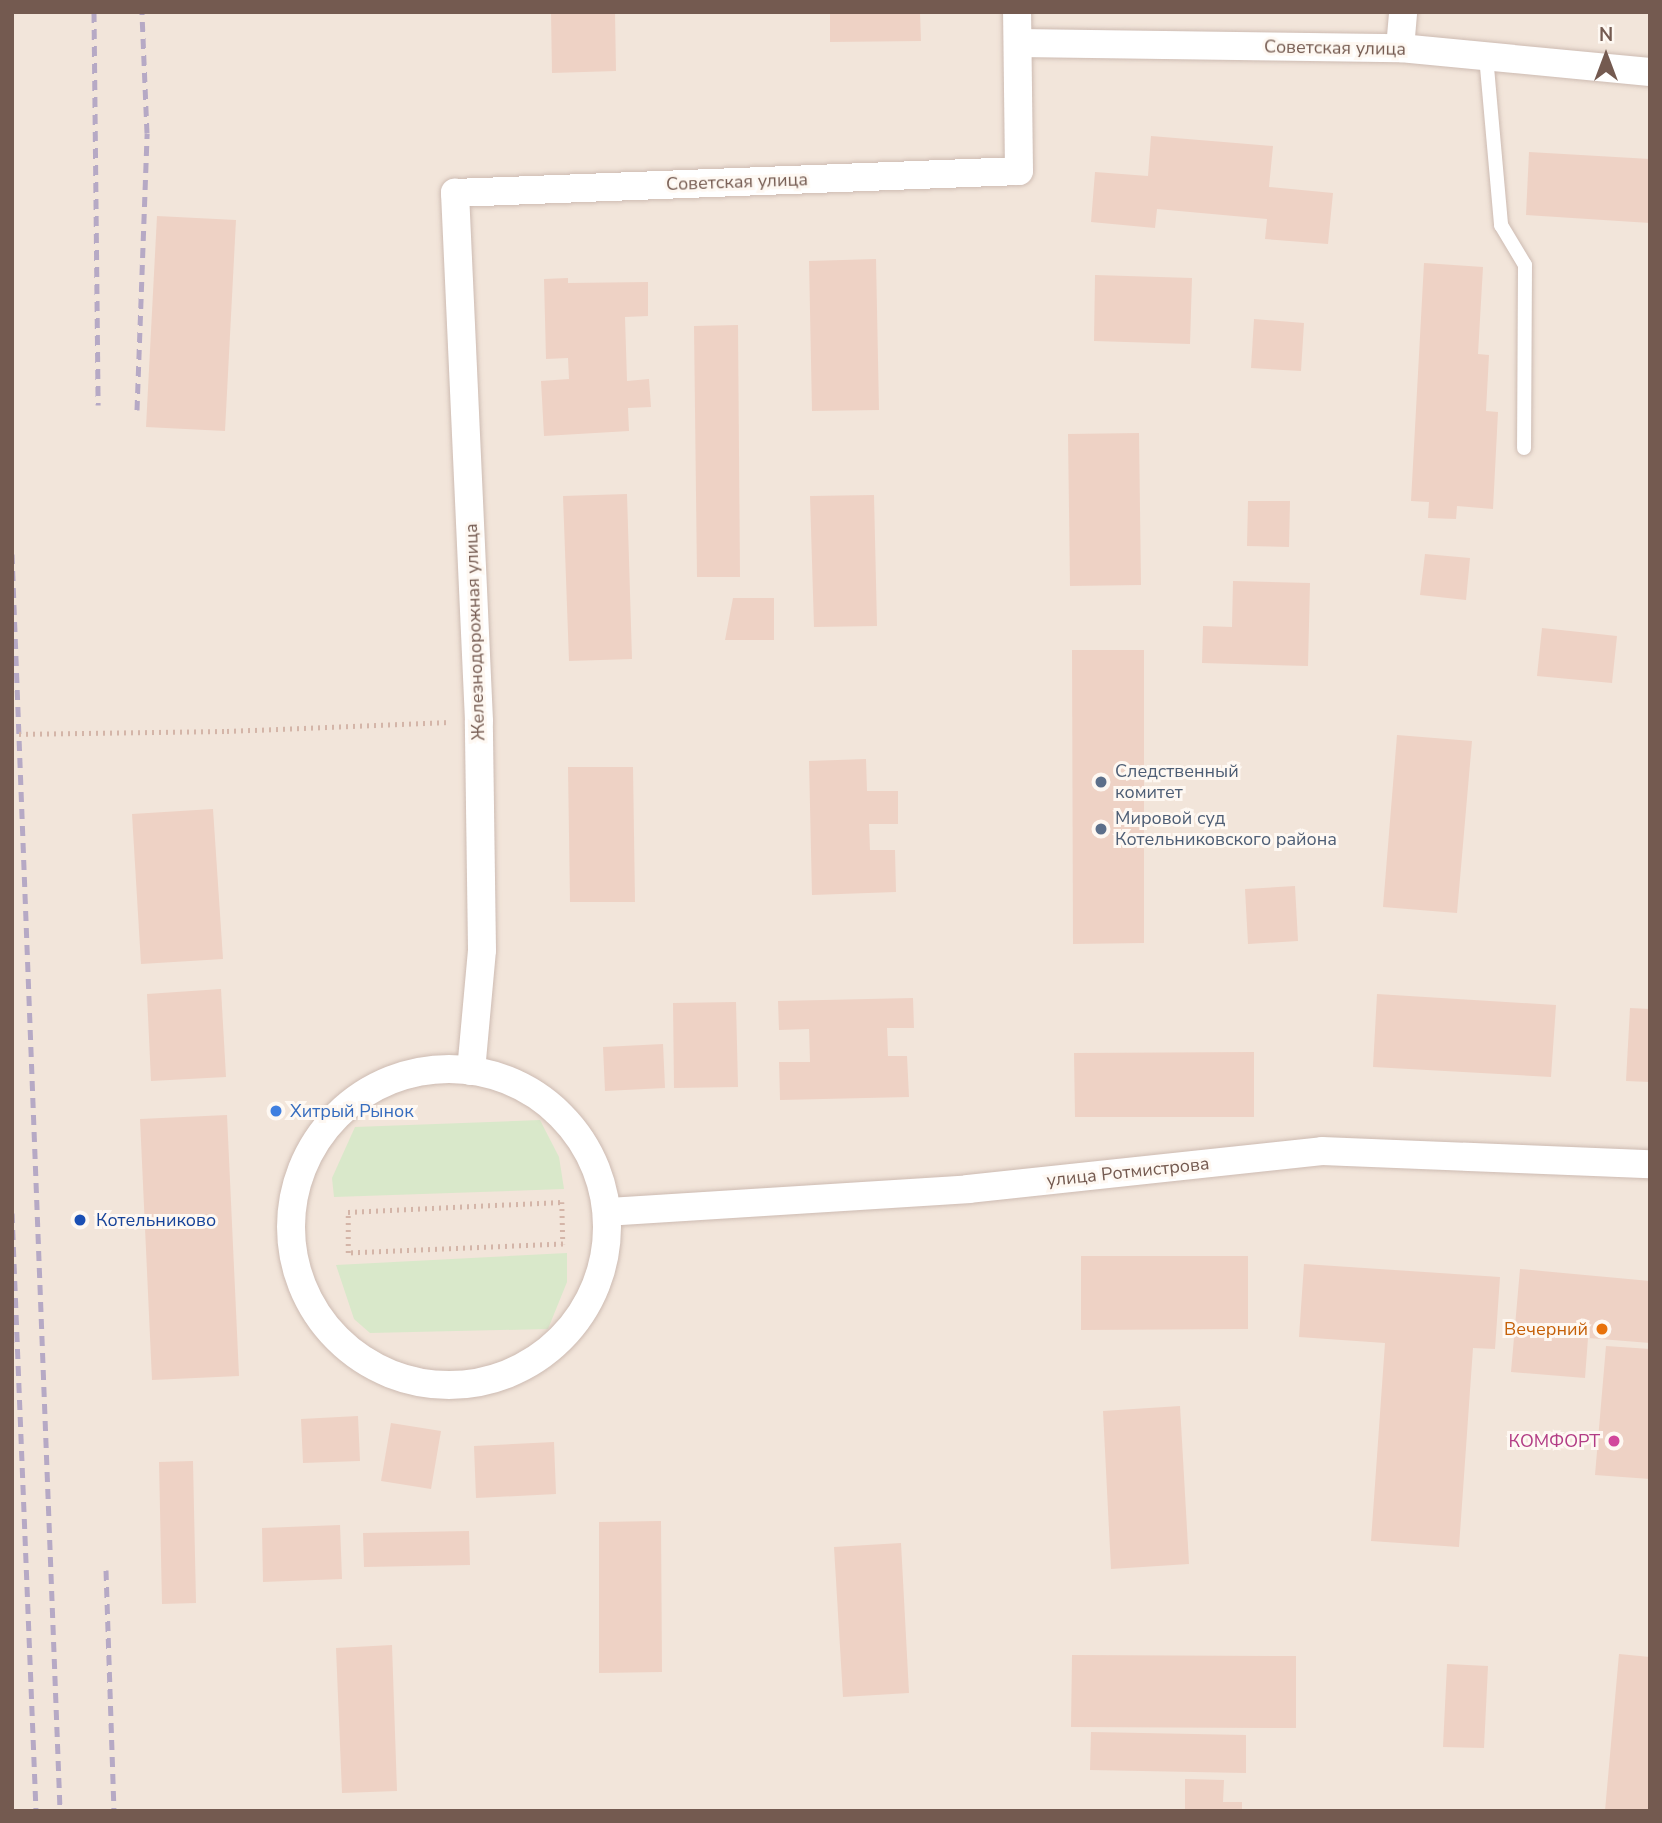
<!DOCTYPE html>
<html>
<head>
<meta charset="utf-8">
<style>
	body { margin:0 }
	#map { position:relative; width:1662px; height:1823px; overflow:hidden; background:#fbf4eb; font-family:"Nunito Sans",sans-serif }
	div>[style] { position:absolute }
	.residential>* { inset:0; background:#f2e5da }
	.green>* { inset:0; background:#d9e8ca }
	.building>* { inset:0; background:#eed2c5 }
	.path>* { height:4.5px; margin-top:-2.25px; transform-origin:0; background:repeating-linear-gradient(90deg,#d4b5a8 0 2px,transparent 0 7px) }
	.roads { filter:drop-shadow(0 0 2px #cdbbb2) drop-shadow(0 0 2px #cdbbb2) }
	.lane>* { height:14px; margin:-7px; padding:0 7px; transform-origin:7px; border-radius:7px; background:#fff }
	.street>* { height:28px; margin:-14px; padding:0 14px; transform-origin:14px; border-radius:14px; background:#fff }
	.street>.ring { margin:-14px; padding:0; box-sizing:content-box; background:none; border:28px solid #fff; border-radius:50% }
	.rail>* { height:5px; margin-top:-2.5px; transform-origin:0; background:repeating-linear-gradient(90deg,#b6a9c5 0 10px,transparent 0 17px) }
	.path-bridge>* { height:4.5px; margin-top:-2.25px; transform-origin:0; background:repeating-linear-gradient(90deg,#d4b5a8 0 2px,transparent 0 7px) }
	.dots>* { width:19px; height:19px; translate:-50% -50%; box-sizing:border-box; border:4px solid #fef8f2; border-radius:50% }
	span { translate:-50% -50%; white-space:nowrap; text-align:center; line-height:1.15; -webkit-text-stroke:6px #fef8f2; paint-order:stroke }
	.street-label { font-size:18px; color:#745a50 }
	.service-label { font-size:18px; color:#4e5e75 }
	.left { translate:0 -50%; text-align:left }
	.shop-label { font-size:18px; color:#366cbe }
	.transit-label { font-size:18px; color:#164399 }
	.food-label { font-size:18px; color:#c56008 }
	.right { translate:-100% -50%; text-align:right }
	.hotel-label { font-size:18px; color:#b23c85 }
	.frame { position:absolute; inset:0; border:14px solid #745a50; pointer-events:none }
	.north { position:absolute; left:1571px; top:21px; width:70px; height:70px; -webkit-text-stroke:5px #fef8f2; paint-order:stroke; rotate:0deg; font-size:19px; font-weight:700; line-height:28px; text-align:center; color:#745a50 }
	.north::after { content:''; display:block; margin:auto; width:24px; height:32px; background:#745a50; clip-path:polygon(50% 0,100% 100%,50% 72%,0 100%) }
</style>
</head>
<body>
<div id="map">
	<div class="residential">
		<i style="clip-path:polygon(12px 12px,1650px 12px,1650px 1811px,12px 1811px)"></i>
	</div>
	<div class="green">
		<i style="clip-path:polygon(540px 1120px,559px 1157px,564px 1189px,334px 1197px,332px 1178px,355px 1127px)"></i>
		<i style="clip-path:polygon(567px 1253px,567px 1282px,548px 1329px,370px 1333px,354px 1319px,336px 1265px)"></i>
	</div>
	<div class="building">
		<i style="clip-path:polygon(551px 12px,615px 12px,616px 71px,552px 73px)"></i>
		<i style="clip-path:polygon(830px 12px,920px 12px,921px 41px,830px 42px)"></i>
		<i style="clip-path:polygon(1151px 136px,1273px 146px,1269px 187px,1333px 193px,1328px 244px,1265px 239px,1267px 219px,1157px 209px,1155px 228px,1091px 222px,1095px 172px,1148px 176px)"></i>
		<i style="clip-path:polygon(1529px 152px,1650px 159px,1650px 223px,1526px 215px)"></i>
		<i style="clip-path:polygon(157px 216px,236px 220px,225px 431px,146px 427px)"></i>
		<i style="clip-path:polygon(876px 259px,879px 410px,812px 411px,809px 261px)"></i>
		<i style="clip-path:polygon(1424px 263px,1483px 267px,1478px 354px,1489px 355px,1486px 411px,1498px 412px,1493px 509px,1457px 506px,1456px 519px,1428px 518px,1429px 502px,1411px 501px)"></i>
		<i style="clip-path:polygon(1095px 275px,1192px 278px,1190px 344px,1094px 341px)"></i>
		<i style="clip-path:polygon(568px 278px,568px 283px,648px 282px,648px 316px,625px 317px,627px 381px,649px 379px,651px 407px,628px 408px,629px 431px,544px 436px,541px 381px,569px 379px,568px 358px,546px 359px,544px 279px)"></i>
		<i style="clip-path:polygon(1254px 319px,1304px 323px,1301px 371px,1251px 368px)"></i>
		<i style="clip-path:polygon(738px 325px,740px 577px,697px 577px,694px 326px)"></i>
		<i style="clip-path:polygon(1139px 433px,1141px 585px,1070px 586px,1068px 434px)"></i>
		<i style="clip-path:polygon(627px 494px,632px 659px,569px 661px,563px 496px)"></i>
		<i style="clip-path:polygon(874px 495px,877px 626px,814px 627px,810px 496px)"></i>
		<i style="clip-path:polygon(1248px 501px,1290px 501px,1289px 547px,1247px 546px)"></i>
		<i style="clip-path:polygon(1425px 554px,1470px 558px,1466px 600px,1420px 595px)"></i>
		<i style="clip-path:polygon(1233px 581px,1310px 583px,1308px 666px,1202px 663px,1203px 626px,1232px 627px)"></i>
		<i style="clip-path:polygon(733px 598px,774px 598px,774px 640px,725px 640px)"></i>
		<i style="clip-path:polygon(1542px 628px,1617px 636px,1612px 683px,1537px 676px)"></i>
		<i style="clip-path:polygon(1072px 650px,1144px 650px,1144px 943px,1073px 944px)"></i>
		<i style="clip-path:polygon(1397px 735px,1472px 741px,1457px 913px,1383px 907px)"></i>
		<i style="clip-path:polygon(866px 759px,867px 791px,898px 791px,898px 824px,869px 824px,870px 850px,895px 850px,896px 892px,812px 895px,809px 761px)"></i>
		<i style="clip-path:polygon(568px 767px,633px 767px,635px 902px,570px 902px)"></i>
		<i style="clip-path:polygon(213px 809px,223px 959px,141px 964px,132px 814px)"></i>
		<i style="clip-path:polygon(1295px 886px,1298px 941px,1248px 944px,1245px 889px)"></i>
		<i style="clip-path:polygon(221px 989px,226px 1077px,151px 1081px,147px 994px)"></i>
		<i style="clip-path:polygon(1377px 994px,1556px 1005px,1551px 1077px,1373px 1067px)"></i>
		<i style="clip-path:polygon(913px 998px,914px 1028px,887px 1028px,888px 1056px,907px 1056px,909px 1097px,780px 1100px,779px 1062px,810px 1062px,809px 1029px,779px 1030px,778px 1001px)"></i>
		<i style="clip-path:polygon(736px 1002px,738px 1087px,674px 1088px,673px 1003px)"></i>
		<i style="clip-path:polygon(1630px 1008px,1650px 1009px,1650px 1082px,1626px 1081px)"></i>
		<i style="clip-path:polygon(663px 1044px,665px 1088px,605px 1091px,603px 1047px)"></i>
		<i style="clip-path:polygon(1254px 1052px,1254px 1117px,1075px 1117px,1074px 1053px)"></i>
		<i style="clip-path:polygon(227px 1115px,239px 1376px,152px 1380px,140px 1119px)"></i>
		<i style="clip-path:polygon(1081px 1256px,1248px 1256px,1248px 1329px,1081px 1330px)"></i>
		<i style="clip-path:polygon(1304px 1264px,1500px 1277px,1495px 1349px,1473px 1348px,1459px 1547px,1371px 1541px,1385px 1343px,1299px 1337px)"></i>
		<i style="clip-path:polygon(1520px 1269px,1650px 1281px,1650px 1343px,1588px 1338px,1585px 1378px,1511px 1372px)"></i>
		<i style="clip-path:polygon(1606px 1346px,1650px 1349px,1650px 1479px,1595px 1475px)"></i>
		<i style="clip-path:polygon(1180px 1406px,1189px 1564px,1111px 1569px,1103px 1411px)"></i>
		<i style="clip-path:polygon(358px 1416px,360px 1461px,303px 1463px,301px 1419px)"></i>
		<i style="clip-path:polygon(391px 1423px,441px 1431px,431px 1489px,381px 1481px)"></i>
		<i style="clip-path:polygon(554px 1442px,556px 1494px,476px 1498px,474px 1446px)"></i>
		<i style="clip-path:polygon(193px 1461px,196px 1603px,162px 1604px,159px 1462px)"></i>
		<i style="clip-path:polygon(661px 1521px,662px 1672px,599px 1673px,599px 1522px)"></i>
		<i style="clip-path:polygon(340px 1525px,342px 1579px,263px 1582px,262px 1528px)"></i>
		<i style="clip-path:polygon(469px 1531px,470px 1565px,364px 1567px,363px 1533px)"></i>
		<i style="clip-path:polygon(901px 1543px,909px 1693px,843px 1697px,834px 1547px)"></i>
		<i style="clip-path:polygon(392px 1645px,397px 1791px,342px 1793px,336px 1648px)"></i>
		<i style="clip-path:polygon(1619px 1654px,1650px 1657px,1650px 1811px,1605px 1811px)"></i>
		<i style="clip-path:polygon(1072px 1655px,1296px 1656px,1296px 1728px,1071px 1727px)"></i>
		<i style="clip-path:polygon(1447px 1664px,1488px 1666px,1484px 1748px,1443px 1747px)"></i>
		<i style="clip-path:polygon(1091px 1732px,1246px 1735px,1246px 1773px,1090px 1770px)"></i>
		<i style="clip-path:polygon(1185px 1779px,1224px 1780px,1223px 1802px,1242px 1802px,1242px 1811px,1185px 1811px)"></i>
	</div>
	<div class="path">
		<i style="left:227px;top:731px;width:223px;rotate:-2.3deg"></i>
		<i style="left:562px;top:1202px;width:42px;rotate:88.6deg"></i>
		<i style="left:563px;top:1244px;width:215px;rotate:177.6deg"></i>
		<i style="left:348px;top:1253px;width:41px;rotate:-90deg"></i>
		<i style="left:348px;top:1212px;width:214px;rotate:-2.7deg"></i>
	</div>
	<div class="roads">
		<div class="lane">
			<i style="left:1486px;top:56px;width:170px;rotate:84.9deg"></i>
			<i style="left:1501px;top:225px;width:47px;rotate:59deg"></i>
			<i style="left:1525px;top:265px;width:183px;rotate:90.3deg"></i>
		</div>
		<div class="street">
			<i style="left:1019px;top:43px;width:381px;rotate:0.8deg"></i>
			<i style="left:1400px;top:48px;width:251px;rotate:5.5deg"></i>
			<i style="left:1400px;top:48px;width:36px;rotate:-85deg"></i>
			<i class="ring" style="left:291px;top:1069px;width:288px;height:288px"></i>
			<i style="left:471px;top:1071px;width:121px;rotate:-84.8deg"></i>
			<i style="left:482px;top:950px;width:229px;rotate:-90.8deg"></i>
			<i style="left:479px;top:721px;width:529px;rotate:-92.6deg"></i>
			<i style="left:455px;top:193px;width:564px;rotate:-2.23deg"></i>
			<i style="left:1019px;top:171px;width:159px;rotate:-90.7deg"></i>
			<i style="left:607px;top:1212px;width:362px;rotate:-3.6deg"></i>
			<i style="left:968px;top:1189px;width:356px;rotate:-6.1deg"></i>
			<i style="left:1322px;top:1151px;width:328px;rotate:2.3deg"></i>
		</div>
	</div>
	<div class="rail">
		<i style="left:94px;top:12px;width:393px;rotate:89.4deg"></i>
		<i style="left:137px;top:410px;width:277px;rotate:-87.9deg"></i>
		<i style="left:147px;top:133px;width:121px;rotate:-92.4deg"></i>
		<i style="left:12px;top:554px;width:1258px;rotate:87.81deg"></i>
		<i style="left:12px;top:1213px;width:598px;rotate:87.7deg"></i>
		<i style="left:106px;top:1570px;width:241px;rotate:88.1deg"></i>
	</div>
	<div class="path-bridge">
		<i style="left:12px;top:734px;width:215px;rotate:-0.8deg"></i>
	</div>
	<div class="dots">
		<i style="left:1101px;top:782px;background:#5c6f8a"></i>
		<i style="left:1101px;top:829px;background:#5c6f8a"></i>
		<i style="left:276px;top:1111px;background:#3f7fe0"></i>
		<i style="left:80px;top:1220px;background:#1a4fb4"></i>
		<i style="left:1602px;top:1329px;background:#e8710a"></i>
		<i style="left:1614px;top:1441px;background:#d1479c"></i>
	</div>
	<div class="street-label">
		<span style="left:1335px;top:48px;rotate:1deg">Советская улица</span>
		<span style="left:737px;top:182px;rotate:-2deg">Советская улица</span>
		<span style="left:475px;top:632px;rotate:-92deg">Железнодорожная улица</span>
		<span style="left:1128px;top:1172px;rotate:-6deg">улица Ротмистрова</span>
	</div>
	<div class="service-label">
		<span class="left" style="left:1115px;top:782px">Следственный<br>комитет</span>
		<span class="left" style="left:1115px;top:829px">Мировой суд<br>Котельниковского района</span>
	</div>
	<div class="shop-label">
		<span class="left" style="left:290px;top:1111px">Хитрый Рынок</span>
	</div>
	<div class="transit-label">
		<span class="left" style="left:96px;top:1220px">Котельниково</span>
	</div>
	<div class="food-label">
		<span class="right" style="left:1588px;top:1329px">Вечерний</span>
	</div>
	<div class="hotel-label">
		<span class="right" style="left:1600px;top:1441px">КОМФОРТ</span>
	</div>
	<div class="frame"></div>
	<div class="north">N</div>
</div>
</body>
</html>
